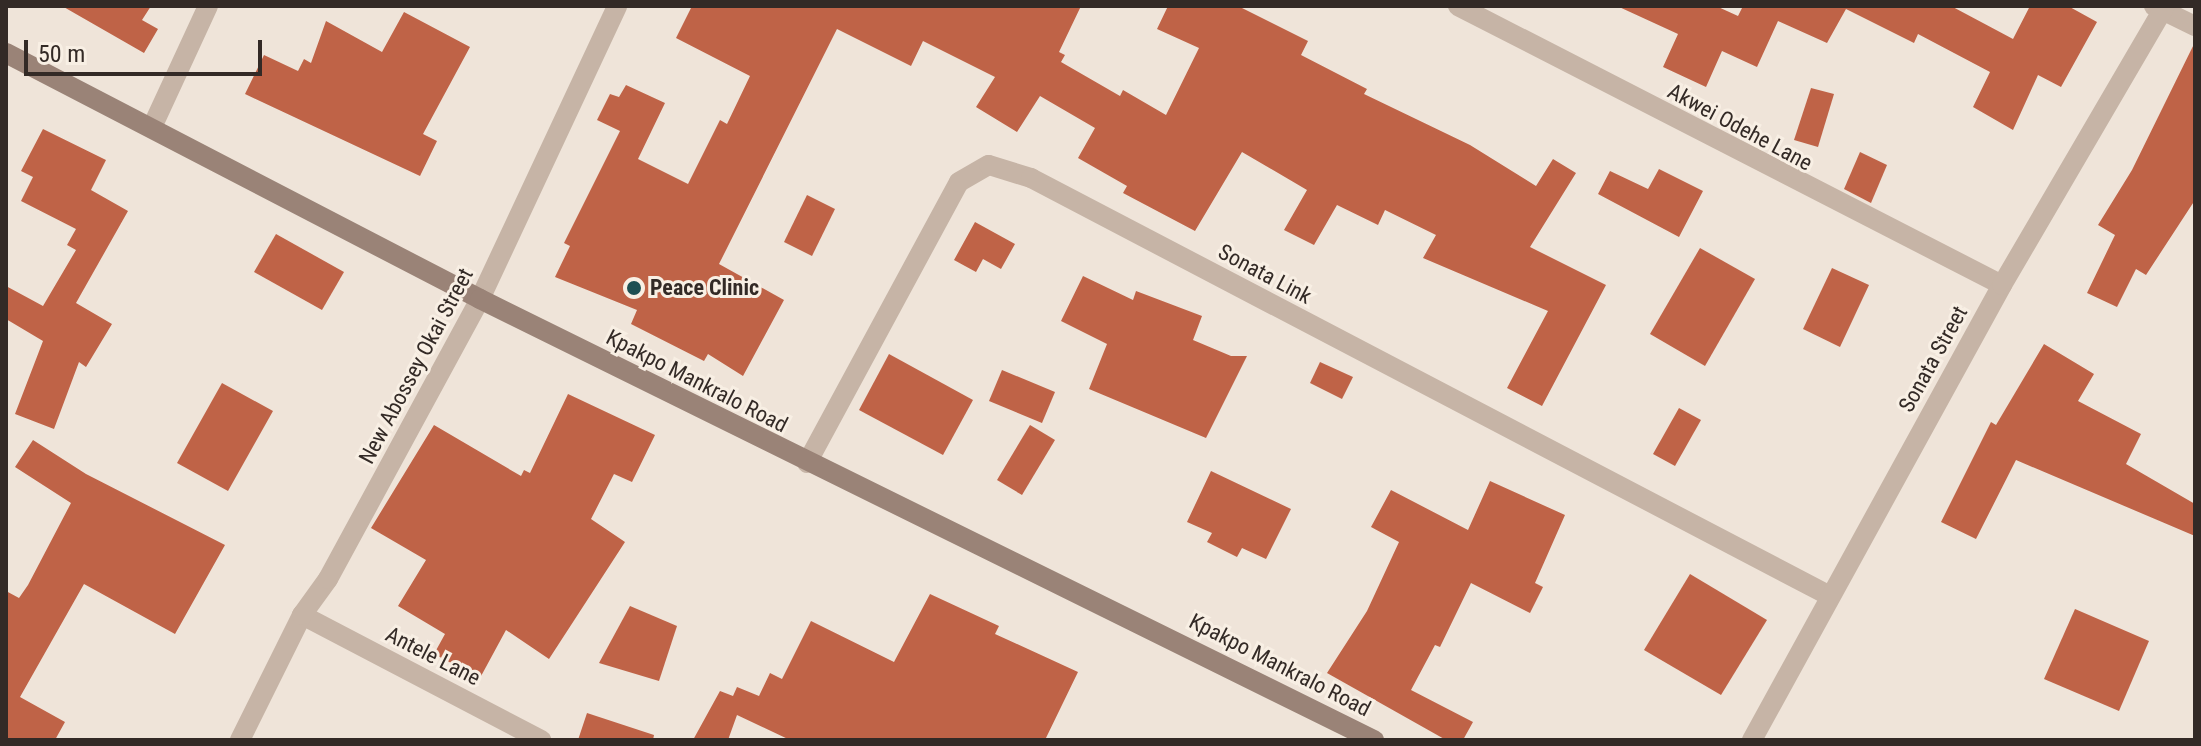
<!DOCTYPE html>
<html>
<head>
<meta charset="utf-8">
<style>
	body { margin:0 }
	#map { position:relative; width:2201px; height:746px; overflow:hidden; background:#efe4d9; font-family:"Roboto Condensed",sans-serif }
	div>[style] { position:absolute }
	.building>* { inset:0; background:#bf6347 }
	.street>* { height:20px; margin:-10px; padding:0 10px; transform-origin:10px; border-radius:10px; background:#c6b4a6 }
	.secondary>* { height:20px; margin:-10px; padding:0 10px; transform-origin:10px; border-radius:10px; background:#9a8377 }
	.dots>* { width:22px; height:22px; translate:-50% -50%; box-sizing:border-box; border:4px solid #f8efe4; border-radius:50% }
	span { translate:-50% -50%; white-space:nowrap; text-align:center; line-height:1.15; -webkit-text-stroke:6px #f8efe4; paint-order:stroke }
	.street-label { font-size:22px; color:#332a26 }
	.poi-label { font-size:22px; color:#332a26; font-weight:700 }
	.left { translate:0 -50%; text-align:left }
	.frame { position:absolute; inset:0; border:8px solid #332a26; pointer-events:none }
	.scale { position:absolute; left:24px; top:40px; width:238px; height:36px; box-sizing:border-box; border:4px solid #332a26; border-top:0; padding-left:10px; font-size:24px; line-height:28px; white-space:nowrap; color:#332a26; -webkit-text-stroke:6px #f8efe4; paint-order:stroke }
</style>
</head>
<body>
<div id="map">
	<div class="building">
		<i style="clip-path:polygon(62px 6px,151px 6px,142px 20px,158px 29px,144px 53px)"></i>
		<i style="clip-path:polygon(692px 6px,1081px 6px,1059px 52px,1065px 55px,1061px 62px,1120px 96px,1123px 90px,1166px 115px,1199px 48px,1157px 29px,1168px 6px,1238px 6px,1308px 41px,1301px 55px,1367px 89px,1364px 94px,1470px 145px,1536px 186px,1553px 159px,1576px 173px,1530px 247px,1606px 285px,1542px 406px,1507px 388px,1548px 311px,1423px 258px,1436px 235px,1385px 210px,1378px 225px,1337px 205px,1314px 245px,1284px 230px,1307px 190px,1242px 152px,1195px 231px,1123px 193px,1127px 186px,1078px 158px,1095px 128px,1040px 96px,1017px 132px,976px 107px,995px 77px,923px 41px,911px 66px,837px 29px,719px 264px,784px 300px,743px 376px,708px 354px,704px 361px,631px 324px,637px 310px,555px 277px,570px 246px,564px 243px,620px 131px,597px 120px,610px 94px,619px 97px,626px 85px,665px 103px,638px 159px,688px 184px,720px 120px,727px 124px,750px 76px,676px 38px)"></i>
		<i style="clip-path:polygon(1617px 6px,1716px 6px,1738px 16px,1743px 6px,1951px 6px,2013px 39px,2030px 6px,2068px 6px,2097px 22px,2061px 87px,2038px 75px,2013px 130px,1973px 107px,1990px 72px,1918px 34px,1914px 43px,1846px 9px,1827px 43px,1778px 21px,1757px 67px,1722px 51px,1706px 87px,1663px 67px,1678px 34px)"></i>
		<i style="clip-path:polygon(404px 12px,470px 47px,423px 134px,437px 141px,420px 176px,245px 94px,264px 55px,298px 71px,304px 59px,311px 63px,326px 21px,382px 52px)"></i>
		<i style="clip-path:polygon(2195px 42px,2195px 200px,2146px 275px,2136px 269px,2117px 307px,2087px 293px,2115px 235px,2098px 225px,2132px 170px)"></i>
		<i style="clip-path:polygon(1811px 88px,1834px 94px,1818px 147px,1794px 140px)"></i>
		<i style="clip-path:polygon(43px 129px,106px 160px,91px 190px,128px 211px,76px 303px,112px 324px,86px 367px,79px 362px,54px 429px,15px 414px,43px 341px,6px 319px,6px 286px,43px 306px,76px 250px,67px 245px,76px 229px,21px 201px,33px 177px,21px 171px)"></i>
		<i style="clip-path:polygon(1860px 152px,1887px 165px,1871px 203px,1844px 189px)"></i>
		<i style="clip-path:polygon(1659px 169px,1703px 191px,1679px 237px,1598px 194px,1610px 171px,1648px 189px)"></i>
		<i style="clip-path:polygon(807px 195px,835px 209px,812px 256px,784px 242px)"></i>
		<i style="clip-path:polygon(975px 222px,1015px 244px,1001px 269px,983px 259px,976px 272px,954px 260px)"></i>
		<i style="clip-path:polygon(276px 234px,344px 272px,322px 310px,254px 272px)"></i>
		<i style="clip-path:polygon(1700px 248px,1755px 279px,1705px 366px,1650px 334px)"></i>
		<i style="clip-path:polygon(1832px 268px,1869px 285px,1840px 347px,1803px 329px)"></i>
		<i style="clip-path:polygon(1083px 276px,1133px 300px,1136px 291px,1202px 316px,1193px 340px,1231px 356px,1247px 356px,1206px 438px,1089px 389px,1107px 344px,1061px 321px)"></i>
		<i style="clip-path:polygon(2044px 344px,2094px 374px,2078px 401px,2141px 434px,2126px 464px,2195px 504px,2195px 536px,2016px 460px,1976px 539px,1941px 522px,1991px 422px,1996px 425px)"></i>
		<i style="clip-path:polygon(889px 354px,973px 400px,943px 455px,859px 410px)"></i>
		<i style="clip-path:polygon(1320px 362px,1353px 377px,1342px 399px,1310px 383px)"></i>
		<i style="clip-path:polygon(1002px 370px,1055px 392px,1042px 423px,989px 401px)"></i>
		<i style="clip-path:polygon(222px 383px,273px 411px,228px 491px,177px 463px)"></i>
		<i style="clip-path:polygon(568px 394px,655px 435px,632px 482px,614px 474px,591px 519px,625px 542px,549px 659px,506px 630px,480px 678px,434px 654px,445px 634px,398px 606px,426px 560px,371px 528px,434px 425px,521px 476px,524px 470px,530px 473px)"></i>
		<i style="clip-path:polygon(1679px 408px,1701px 420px,1675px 466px,1653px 454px)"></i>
		<i style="clip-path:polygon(1030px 425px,1055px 440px,1022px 495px,997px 480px)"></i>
		<i style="clip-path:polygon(33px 440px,86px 474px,225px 545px,175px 634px,84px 584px,20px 697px,65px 722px,55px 740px,6px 740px,6px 591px,19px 598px,28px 585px,71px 503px,15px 467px)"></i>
		<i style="clip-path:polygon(1211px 471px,1291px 509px,1266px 559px,1242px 548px,1237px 557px,1207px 542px,1212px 533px,1187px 522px)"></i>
		<i style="clip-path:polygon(1490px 481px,1565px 515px,1535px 583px,1543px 587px,1530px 613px,1471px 583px,1440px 647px,1435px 645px,1411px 690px,1473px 722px,1463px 740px,1446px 740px,1327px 673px,1367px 611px,1399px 542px,1371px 527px,1391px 490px,1468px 530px)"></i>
		<i style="clip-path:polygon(1690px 574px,1767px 620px,1721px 695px,1644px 650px)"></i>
		<i style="clip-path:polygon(930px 594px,999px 626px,995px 634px,1078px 672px,1045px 740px,790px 740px,737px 715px,728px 740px,693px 740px,720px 691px,733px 696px,737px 687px,759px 696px,770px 673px,782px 679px,811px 621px,894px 662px)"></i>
		<i style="clip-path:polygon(630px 606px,677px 626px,659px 681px,599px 663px)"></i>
		<i style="clip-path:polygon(2075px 609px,2149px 641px,2119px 711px,2044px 679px)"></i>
		<i style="clip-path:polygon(587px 713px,654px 735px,653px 740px,578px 740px)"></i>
	</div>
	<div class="street">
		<i style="left:1458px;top:6px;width:611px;rotate:27.15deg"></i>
		<i style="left:2154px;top:6px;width:46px;rotate:26deg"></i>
		<i style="left:153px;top:125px;width:131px;rotate:-65.2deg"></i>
		<i style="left:807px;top:463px;width:319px;rotate:-61.6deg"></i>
		<i style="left:959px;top:182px;width:34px;rotate:-30deg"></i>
		<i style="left:989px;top:165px;width:44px;rotate:17.2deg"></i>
		<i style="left:1031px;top:178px;width:902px;rotate:27.62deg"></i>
		<i style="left:302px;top:615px;width:270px;rotate:27.6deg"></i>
		<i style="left:240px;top:740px;width:140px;rotate:-63.6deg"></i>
		<i style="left:302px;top:615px;width:44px;rotate:-54.2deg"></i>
		<i style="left:328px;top:579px;width:319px;rotate:-61.5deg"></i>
		<i style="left:480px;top:299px;width:323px;rotate:-64.9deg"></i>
		<i style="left:1752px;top:740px;width:519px;rotate:-61.21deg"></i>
		<i style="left:2002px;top:285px;width:323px;rotate:-59.7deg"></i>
	</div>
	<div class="secondary">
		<i style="left:6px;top:53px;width:534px;rotate:27.43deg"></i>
		<i style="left:480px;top:299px;width:997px;rotate:26.26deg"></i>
	</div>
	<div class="dots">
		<i style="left:634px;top:288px;background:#1e4f52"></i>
	</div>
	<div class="street-label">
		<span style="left:1740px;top:127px;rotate:28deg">Akwei Odehe Lane</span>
		<span style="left:1265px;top:274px;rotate:28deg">Sonata Link</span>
		<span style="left:1933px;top:359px;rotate:-61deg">Sonata Street</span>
		<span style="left:416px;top:366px;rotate:-62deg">New Abossey Okai Street</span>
		<span style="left:697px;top:381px;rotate:27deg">Kpakpo Mankralo Road</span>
		<span style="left:433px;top:656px;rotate:27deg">Antele Lane</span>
		<span style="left:1280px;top:665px;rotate:27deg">Kpakpo Mankralo Road</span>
	</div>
	<div class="poi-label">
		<span class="left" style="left:650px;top:288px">Peace Clinic</span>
	</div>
	<div class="frame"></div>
	<div class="scale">50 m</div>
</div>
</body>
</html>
